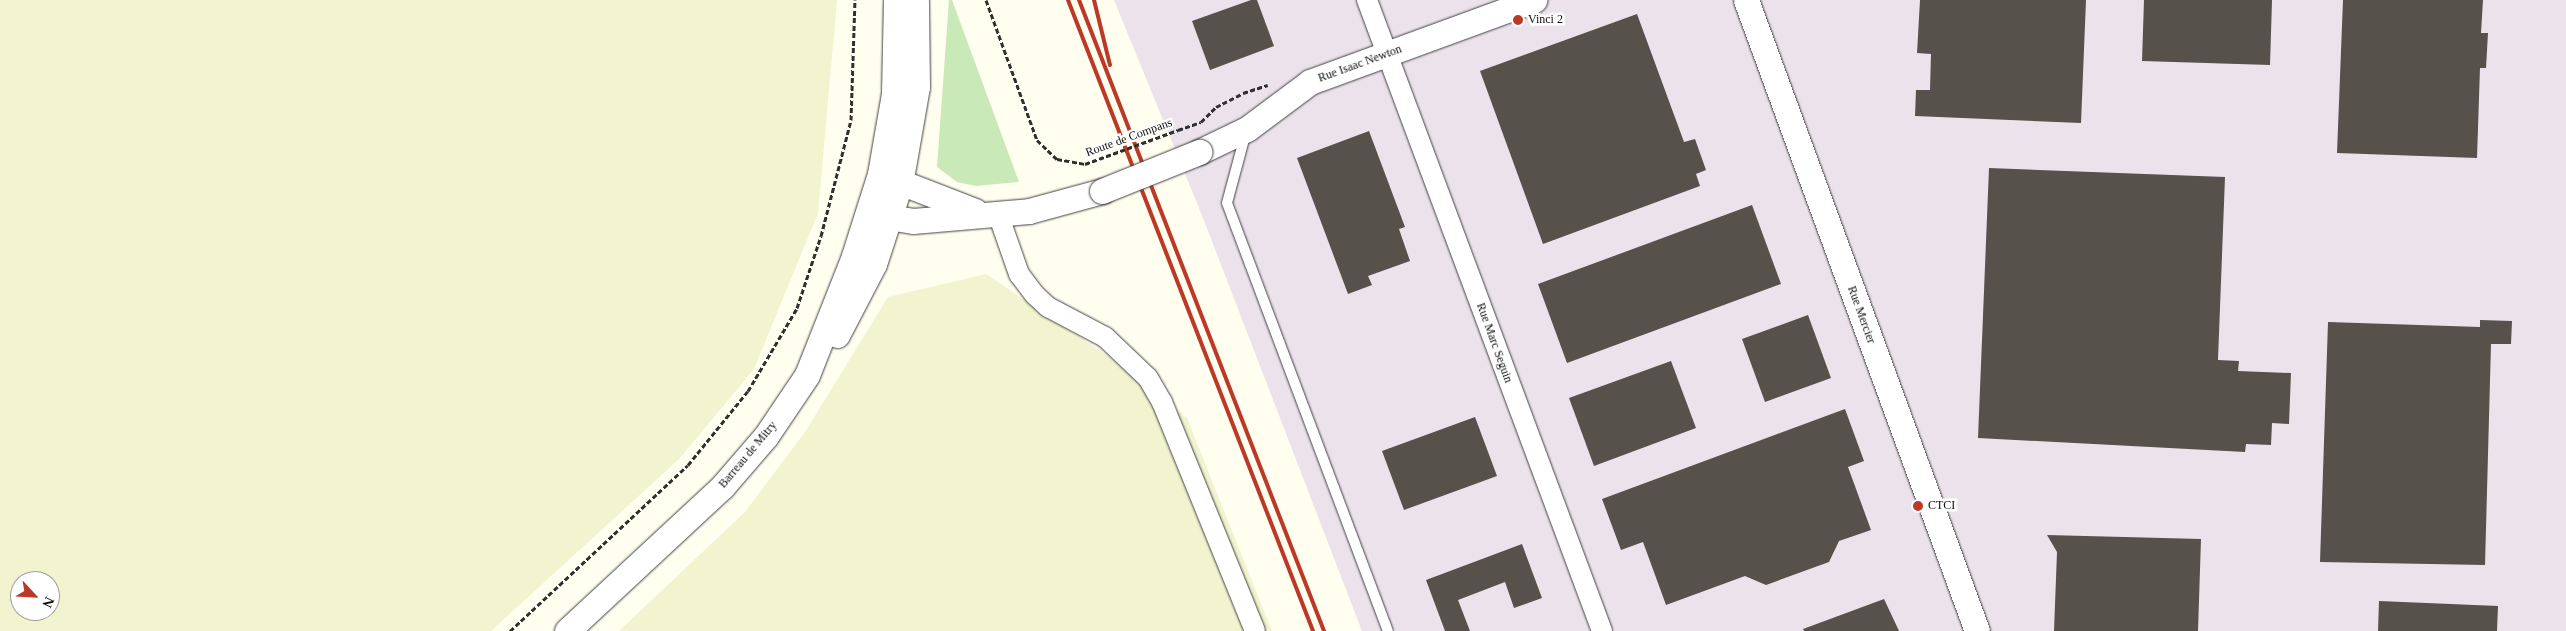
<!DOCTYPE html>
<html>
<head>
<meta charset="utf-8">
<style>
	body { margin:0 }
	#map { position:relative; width:2566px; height:631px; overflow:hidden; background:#fffeef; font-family:"Times New Roman",serif }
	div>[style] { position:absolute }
	.industrial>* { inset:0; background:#ece2ec }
	.farmland>* { inset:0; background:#f1f4cf }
	.green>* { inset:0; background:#cae9b9 }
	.building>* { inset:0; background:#56514a }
	.path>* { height:3px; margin-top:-1.5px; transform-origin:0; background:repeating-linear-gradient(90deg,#303030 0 5px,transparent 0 7.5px) }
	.roads { filter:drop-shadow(0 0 1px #414141) drop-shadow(0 0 1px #414141) }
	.service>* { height:10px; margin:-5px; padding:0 5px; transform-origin:5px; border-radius:5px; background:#fff }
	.minor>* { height:20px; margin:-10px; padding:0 10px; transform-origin:10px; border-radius:10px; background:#fff }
	.tertiary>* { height:25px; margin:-12.5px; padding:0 12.5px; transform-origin:12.5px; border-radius:12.5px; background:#fff }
	.rail>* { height:4px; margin:-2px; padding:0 2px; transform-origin:2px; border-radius:2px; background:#bd3927 }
	.path-bridge>* { height:3px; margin-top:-1.5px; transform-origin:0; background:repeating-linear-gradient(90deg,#303030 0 5px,transparent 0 7.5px) }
	.bridges { filter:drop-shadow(0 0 1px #414141) drop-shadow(0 0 1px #414141) }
	.tertiary-bridge>* { height:25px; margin:-12.5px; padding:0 12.5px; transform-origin:12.5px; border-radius:12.5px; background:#fff }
	.dots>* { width:14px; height:14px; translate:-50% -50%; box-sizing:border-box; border:2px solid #fff; border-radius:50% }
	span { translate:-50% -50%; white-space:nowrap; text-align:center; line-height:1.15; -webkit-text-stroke:5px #fff; paint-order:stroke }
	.poi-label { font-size:12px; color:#0e0e0e }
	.left { translate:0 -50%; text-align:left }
	.street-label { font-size:12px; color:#0e0e0e }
	.north { position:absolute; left:10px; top:571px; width:50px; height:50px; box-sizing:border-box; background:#fff; border:1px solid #9f9f9f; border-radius:50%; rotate:115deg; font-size:14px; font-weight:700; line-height:20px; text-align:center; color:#0e0e0e }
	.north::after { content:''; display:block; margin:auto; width:18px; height:22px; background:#bd3927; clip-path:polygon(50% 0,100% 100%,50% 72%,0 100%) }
</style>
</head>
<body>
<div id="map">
	<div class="industrial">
		<i style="clip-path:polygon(1114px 0,2566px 0,2566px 631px,1362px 631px,1203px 218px)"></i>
	</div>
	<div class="farmland">
		<i style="clip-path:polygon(evenodd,0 0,837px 0,818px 213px,754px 369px,679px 459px,491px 631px,0 631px,0 0,20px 581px,50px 581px,50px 611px,20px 611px,20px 581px)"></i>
		<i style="clip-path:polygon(986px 274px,1106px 355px,1187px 418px,1272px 631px,619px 631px,745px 512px,805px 432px,888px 297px)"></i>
	</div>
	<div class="green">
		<i style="clip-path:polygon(949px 0,952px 0,1019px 182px,976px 186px,957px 182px,937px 167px)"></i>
	</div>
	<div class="building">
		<i style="clip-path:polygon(1251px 0,1257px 0,1274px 46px,1210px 70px,1192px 21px)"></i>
		<i style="clip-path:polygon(1920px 0,2086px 0,2081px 123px,1915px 116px,1916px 90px,1930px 90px,1931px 54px,1917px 53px)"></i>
		<i style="clip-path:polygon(2144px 0,2272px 0,2270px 65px,2142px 61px)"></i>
		<i style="clip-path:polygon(2343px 0,2483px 0,2481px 33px,2488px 33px,2486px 68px,2480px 68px,2477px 158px,2337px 153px)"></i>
		<i style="clip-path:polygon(1637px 14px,1684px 142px,1695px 139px,1706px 170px,1696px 174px,1700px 186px,1543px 244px,1480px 71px)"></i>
		<i style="clip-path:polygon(1369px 131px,1405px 227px,1399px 229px,1410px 261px,1368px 276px,1372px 285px,1348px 294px,1297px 158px)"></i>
		<i style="clip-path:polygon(1989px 168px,2225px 177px,2218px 360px,2239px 361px,2238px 371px,2291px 373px,2289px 424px,2272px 423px,2271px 445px,2246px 444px,2245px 452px,1978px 438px)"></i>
		<i style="clip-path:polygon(1752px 205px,1781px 284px,1567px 363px,1538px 284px)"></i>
		<i style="clip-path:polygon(1808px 315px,1831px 378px,1765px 402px,1742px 339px)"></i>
		<i style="clip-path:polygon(2480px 320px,2512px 321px,2511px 344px,2491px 344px,2485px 565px,2320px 562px,2328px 322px,2480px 327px)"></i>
		<i style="clip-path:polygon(1671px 361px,1696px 428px,1594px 466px,1569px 398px)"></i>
		<i style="clip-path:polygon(1845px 409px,1864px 461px,1848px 467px,1871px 530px,1839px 541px,1829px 562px,1766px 585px,1745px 576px,1666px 605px,1643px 542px,1621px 550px,1602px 499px)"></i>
		<i style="clip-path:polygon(1475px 417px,1497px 476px,1404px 510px,1382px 451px)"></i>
		<i style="clip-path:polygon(2047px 535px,2201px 539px,2198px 631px,2054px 631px,2057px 552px)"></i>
		<i style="clip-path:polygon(1522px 544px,1542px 598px,1514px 608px,1505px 582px,1458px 600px,1470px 631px,1445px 631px,1426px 580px)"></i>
		<i style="clip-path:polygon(1884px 599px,1899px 631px,1804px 631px,1803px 629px)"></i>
		<i style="clip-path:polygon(2379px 601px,2498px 606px,2497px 631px,2378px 631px)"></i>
	</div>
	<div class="path">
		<i style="left:986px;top:0;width:149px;rotate:70deg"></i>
		<i style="left:1037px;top:140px;width:28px;rotate:44deg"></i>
		<i style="left:1057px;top:159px;width:28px;rotate:10deg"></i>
		<i style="left:1178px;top:130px;width:24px;rotate:-19deg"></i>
		<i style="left:1201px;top:122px;width:21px;rotate:-45deg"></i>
		<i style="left:1216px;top:107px;width:30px;rotate:-27deg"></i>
		<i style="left:1243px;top:93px;width:26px;rotate:-18deg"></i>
		<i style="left:510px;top:631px;width:243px;rotate:-43deg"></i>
		<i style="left:688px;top:465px;width:95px;rotate:-51deg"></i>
		<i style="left:748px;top:391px;width:96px;rotate:-59.4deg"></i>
		<i style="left:797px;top:308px;width:76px;rotate:-71.6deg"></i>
		<i style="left:821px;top:236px;width:120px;rotate:-75.5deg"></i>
		<i style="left:851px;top:120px;width:120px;rotate:-88.1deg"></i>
	</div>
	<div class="roads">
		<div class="service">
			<i style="left:1246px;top:132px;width:73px;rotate:105deg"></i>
			<i style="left:1227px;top:203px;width:457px;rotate:69.4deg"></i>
		</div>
		<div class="minor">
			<i style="left:1367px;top:0;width:673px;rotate:69.57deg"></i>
			<i style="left:998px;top:214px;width:64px;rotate:70.7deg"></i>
			<i style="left:1019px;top:274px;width:26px;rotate:53deg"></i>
			<i style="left:1035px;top:295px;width:18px;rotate:43deg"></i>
			<i style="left:1048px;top:307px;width:64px;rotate:27.8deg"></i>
			<i style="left:1105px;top:337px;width:59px;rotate:43.6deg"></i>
			<i style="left:1148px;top:378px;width:28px;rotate:60deg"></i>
			<i style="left:1162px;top:402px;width:247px;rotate:67.9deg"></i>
		</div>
		<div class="tertiary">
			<i style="left:1746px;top:0;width:672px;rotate:69.89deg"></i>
			<i style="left:1199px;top:152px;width:53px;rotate:-25.6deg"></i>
			<i style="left:1247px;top:129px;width:79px;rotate:-36.7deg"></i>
			<i style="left:1310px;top:82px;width:239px;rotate:-20.1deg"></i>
			<i style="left:887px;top:177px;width:94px;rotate:21.1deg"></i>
			<i style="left:876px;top:215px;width:37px;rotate:9deg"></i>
			<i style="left:913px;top:221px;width:116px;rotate:-4.9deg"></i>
			<i style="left:1029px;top:211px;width:76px;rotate:-15.3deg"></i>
			<i style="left:837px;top:335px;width:80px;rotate:-62.5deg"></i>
			<i style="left:874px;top:264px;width:84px;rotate:-72deg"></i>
			<i style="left:900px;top:184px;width:98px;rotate:-80.1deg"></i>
			<i style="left:917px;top:87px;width:87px;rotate:-90.7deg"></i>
			<i style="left:567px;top:631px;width:212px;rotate:-42.9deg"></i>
			<i style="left:722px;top:487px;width:67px;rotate:-49.2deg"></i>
			<i style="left:766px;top:436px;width:73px;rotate:-56.1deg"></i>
			<i style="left:807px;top:375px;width:128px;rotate:-68.4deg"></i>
			<i style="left:854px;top:256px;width:86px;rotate:-72.4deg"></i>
			<i style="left:880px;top:174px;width:81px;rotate:-80.1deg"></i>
			<i style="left:894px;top:94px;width:94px;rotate:-88.8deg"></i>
		</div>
	</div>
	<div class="rail">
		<i style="left:1068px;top:0;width:677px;rotate:68.78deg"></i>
		<i style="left:1079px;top:0;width:677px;rotate:68.78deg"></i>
		<i style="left:1094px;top:0;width:67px;rotate:76.2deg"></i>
	</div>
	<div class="path-bridge">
		<i style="left:1085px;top:164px;width:99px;rotate:-20.1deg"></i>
	</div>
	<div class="bridges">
		<div class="tertiary-bridge">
			<i style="left:1102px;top:191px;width:105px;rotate:-21.9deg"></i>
		</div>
	</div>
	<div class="dots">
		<i style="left:1518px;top:20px;background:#bd3927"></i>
		<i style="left:1918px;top:506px;background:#bd3927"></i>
	</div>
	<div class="poi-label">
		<span class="left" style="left:1528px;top:20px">Vinci 2</span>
		<span class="left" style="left:1928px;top:506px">CTCI</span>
	</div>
	<div class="street-label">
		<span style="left:1360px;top:64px;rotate:-20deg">Rue Isaac Newton</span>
		<span style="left:1129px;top:138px;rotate:-20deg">Route de Compans</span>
		<span style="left:1861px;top:315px;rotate:70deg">Rue Mercier</span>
		<span style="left:1494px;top:343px;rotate:70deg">Rue Marc Seguin</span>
		<span style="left:748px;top:455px;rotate:-50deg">Barreau de Mitry</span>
	</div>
	<div class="north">N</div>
</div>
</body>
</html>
